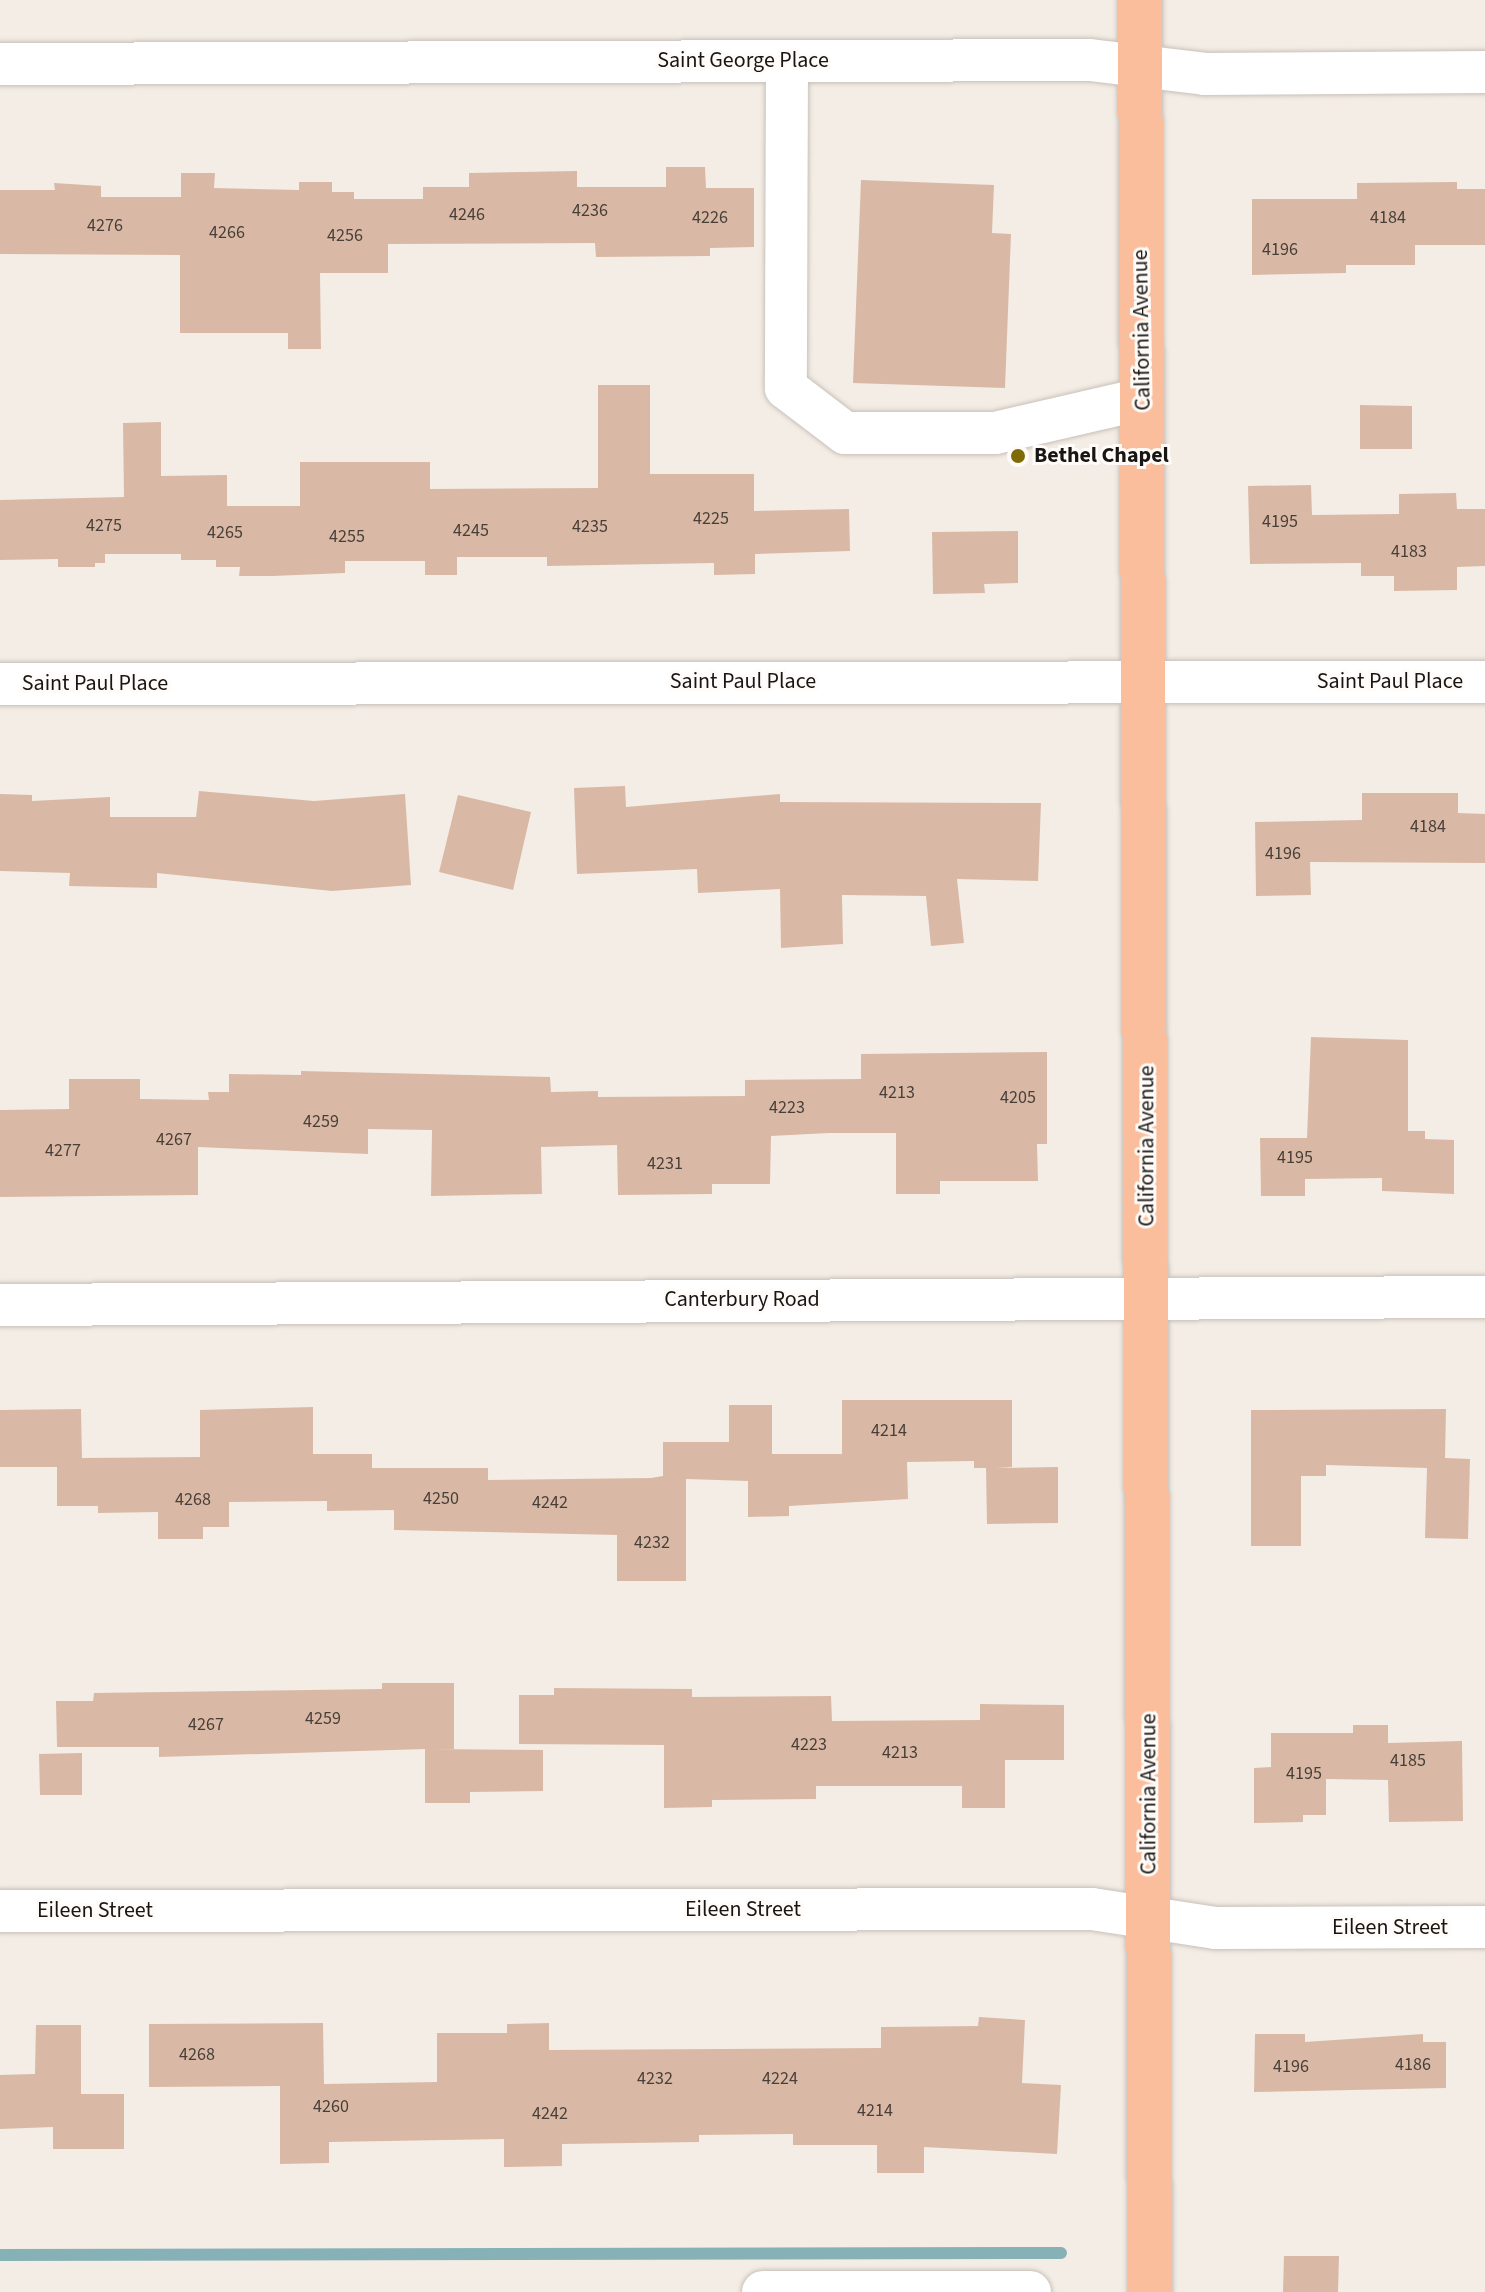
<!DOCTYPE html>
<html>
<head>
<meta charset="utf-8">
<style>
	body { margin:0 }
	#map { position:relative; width:1485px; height:2292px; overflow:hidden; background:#f4ede5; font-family:"Source Sans 3",sans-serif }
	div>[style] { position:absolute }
	.stream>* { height:12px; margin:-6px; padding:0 6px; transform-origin:6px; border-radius:6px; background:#86b1b6 }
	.building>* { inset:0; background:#d9b9a5 }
	.roads { filter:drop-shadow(0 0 2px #c8c1b9) drop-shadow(0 0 2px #c8c1b9) }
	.minor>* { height:42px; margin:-21px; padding:0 21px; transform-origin:21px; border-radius:21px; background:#fff }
	.major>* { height:44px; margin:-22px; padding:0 22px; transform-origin:22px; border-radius:22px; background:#fabe9d }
	.dots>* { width:22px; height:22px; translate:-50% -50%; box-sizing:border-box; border:4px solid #fefbf8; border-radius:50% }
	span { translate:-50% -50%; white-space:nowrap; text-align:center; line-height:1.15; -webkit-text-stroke:6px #fefbf8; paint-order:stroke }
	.number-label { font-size:18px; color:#483f38 }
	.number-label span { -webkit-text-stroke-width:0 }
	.street-label { font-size:22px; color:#181613 }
	.poi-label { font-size:22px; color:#181613; font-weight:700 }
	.left { translate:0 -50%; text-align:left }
</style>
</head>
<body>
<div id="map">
	<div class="stream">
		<i style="left:0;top:2255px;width:1061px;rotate:-0.11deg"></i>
	</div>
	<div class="building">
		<i style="clip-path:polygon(666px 167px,705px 167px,706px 188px,754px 188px,754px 247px,710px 248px,710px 256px,596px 257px,595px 243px,388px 244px,388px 273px,320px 273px,321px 349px,288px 349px,288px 333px,180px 333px,180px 255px,0 254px,0 190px,55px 190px,54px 183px,101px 186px,101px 197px,181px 197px,181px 173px,215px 173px,214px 188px,299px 190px,299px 182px,332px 182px,332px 192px,354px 192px,354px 199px,423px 199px,423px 187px,469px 187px,469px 173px,577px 171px,577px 187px,666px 187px)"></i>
		<i style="clip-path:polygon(861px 180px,994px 185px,992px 233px,1011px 234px,1005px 388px,853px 383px)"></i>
		<i style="clip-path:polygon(1457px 182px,1457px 189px,1485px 189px,1485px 245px,1415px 245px,1415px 265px,1346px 265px,1346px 273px,1252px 275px,1252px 199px,1357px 199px,1357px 183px)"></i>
		<i style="clip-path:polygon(598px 385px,650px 385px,650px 474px,754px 474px,754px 511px,849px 509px,850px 551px,755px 554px,755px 574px,714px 575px,714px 563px,547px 566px,547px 557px,457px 557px,457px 575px,425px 575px,425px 561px,345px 561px,345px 573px,273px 576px,239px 576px,240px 567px,216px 567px,216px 560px,181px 560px,181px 554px,105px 554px,105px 563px,95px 563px,95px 567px,58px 567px,58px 559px,0 560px,0 500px,124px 497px,123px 423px,161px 422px,161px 476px,227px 475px,227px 506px,300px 506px,300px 462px,430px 462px,430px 489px,598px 488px)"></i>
		<i style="clip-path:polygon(1360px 405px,1412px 406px,1412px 449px,1360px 449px)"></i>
		<i style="clip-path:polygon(1311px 485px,1312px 515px,1399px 514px,1399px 494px,1456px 493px,1457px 509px,1485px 509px,1485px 566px,1457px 567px,1457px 590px,1394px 591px,1394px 576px,1361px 576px,1361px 563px,1250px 564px,1248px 486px)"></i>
		<i style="clip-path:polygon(1018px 531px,1018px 583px,984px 584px,985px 593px,933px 594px,932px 532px)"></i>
		<i style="clip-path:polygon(625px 786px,626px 807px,780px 794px,780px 802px,1041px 803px,1038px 881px,957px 879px,964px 943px,931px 946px,926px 896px,842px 895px,843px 944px,781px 948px,780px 889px,698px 893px,697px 869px,577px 874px,574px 788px)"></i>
		<i style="clip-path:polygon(199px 791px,314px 801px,405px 794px,411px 885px,332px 891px,157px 873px,157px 888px,69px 886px,70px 873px,0 871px,0 794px,32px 795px,32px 801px,110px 797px,110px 817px,196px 817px)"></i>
		<i style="clip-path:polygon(1362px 793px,1458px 793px,1458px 813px,1485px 814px,1485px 863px,1310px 862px,1311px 895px,1256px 896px,1255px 822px,1362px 820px)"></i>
		<i style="clip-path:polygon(458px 795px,531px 812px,513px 890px,439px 872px)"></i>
		<i style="clip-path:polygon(1311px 1037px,1408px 1040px,1408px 1131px,1425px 1131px,1425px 1139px,1454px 1140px,1454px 1194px,1382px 1191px,1382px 1178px,1305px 1179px,1305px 1196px,1261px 1196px,1260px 1138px,1307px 1138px)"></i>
		<i style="clip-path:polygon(1047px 1052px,1047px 1144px,1037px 1144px,1038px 1181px,940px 1181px,940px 1194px,896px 1194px,896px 1133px,829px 1133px,771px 1136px,770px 1184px,712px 1184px,712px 1194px,618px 1195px,617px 1145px,541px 1147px,542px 1194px,431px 1196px,432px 1130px,368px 1129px,368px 1154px,198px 1147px,198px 1195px,0 1197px,0 1110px,69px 1109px,69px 1079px,140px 1079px,140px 1099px,209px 1100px,208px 1092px,229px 1092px,229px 1074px,301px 1075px,301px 1071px,550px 1077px,551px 1092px,598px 1091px,598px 1097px,745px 1096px,745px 1080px,861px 1079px,861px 1054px)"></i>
		<i style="clip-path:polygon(842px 1400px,1012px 1400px,1012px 1467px,996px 1468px,1058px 1467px,1058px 1523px,987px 1524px,986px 1468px,974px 1468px,974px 1461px,907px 1462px,908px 1499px,789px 1506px,789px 1516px,748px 1517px,748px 1481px,686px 1479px,686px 1581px,617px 1581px,617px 1535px,394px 1530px,394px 1510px,327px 1511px,327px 1501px,229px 1502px,229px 1527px,203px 1527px,203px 1539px,158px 1539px,158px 1512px,98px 1513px,98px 1506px,57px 1506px,57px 1467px,0 1467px,0 1410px,81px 1409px,82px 1458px,200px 1457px,200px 1410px,313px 1407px,313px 1454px,372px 1454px,372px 1468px,488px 1468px,488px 1480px,651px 1478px,663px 1476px,663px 1442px,729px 1442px,729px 1405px,772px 1405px,772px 1454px,842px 1454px)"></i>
		<i style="clip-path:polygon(1446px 1409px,1445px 1458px,1470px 1459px,1468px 1539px,1425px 1538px,1427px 1468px,1326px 1465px,1326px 1476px,1301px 1476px,1301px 1546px,1251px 1546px,1251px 1410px)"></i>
		<i style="clip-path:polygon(382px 1683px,454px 1683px,454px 1749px,430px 1749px,543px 1750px,543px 1791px,470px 1792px,470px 1803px,425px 1803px,425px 1749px,159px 1757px,159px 1747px,57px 1747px,56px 1701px,93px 1701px,94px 1693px,382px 1689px)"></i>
		<i style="clip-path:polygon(554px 1688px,692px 1689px,692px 1697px,831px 1696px,832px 1721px,980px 1720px,980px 1704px,1064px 1705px,1064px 1760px,1005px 1760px,1005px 1808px,962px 1808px,962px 1786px,816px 1786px,816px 1799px,712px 1800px,712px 1807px,664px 1808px,664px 1745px,519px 1744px,519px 1695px,554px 1695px)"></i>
		<i style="clip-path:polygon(1353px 1725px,1388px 1725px,1388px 1743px,1462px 1741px,1463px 1821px,1389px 1822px,1388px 1780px,1326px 1779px,1326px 1815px,1303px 1815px,1303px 1822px,1254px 1823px,1254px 1768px,1271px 1767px,1271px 1733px,1353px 1733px)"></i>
		<i style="clip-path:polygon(82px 1753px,82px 1795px,40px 1795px,39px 1754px)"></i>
		<i style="clip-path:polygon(979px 2017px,1025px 2020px,1022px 2083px,1061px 2085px,1057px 2154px,924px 2147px,924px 2173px,877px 2173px,877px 2145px,793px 2145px,793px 2134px,699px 2135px,699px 2142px,562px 2144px,562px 2166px,504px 2167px,504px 2139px,329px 2142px,329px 2163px,280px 2164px,280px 2086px,149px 2087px,149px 2024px,323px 2023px,324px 2084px,437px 2082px,437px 2033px,507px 2033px,507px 2024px,549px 2023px,549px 2050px,881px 2048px,881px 2027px,978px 2026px)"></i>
		<i style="clip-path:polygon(36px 2025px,81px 2025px,81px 2094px,124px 2094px,124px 2149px,53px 2149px,53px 2127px,0 2129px,0 2075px,35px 2074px)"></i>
		<i style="clip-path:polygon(1255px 2034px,1305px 2034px,1305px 2042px,1423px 2034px,1423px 2042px,1446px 2042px,1446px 2088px,1254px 2092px)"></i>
		<i style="clip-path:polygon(1284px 2256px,1339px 2256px,1338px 2292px,1283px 2292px)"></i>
	</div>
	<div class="roads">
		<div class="minor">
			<i style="left:787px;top:61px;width:327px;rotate:90.2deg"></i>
			<i style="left:786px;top:388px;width:74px;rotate:37.3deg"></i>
			<i style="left:845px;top:433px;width:150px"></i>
			<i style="left:995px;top:433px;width:151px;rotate:-13deg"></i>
			<i style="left:0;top:64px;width:1090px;rotate:-0.21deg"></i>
			<i style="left:1090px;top:60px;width:116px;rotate:6.9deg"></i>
			<i style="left:1205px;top:74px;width:280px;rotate:-0.4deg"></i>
			<i style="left:0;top:684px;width:1485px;rotate:-0.08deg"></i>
			<i style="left:0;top:1305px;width:1485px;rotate:-0.31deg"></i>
			<i style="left:0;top:1911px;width:1092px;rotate:-0.1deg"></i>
			<i style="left:1092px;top:1909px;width:125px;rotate:8.7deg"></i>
			<i style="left:1216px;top:1928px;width:269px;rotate:-0.2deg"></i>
			<i style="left:763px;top:2292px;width:267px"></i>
		</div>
		<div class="major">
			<i style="left:1140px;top:0;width:2292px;rotate:89.75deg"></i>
		</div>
	</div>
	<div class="dots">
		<i style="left:1018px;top:456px;background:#7f6b05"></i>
	</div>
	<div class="number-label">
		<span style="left:590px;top:211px">4236</span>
		<span style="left:467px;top:215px">4246</span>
		<span style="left:710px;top:218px">4226</span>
		<span style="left:1388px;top:218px">4184</span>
		<span style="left:105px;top:226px">4276</span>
		<span style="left:227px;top:233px">4266</span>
		<span style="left:345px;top:236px">4256</span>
		<span style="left:1280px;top:250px">4196</span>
		<span style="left:711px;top:519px">4225</span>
		<span style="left:1280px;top:522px">4195</span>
		<span style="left:104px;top:526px">4275</span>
		<span style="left:590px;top:527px">4235</span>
		<span style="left:471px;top:531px">4245</span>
		<span style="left:225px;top:533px">4265</span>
		<span style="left:347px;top:537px">4255</span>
		<span style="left:1409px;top:552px">4183</span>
		<span style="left:1428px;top:827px">4184</span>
		<span style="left:1283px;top:854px">4196</span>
		<span style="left:897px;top:1093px">4213</span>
		<span style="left:1018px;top:1098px">4205</span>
		<span style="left:787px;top:1108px">4223</span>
		<span style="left:321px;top:1122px">4259</span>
		<span style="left:174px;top:1140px">4267</span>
		<span style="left:63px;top:1151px">4277</span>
		<span style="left:1295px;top:1158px">4195</span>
		<span style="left:665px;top:1164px">4231</span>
		<span style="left:889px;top:1431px">4214</span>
		<span style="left:441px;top:1499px">4250</span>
		<span style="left:193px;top:1500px">4268</span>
		<span style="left:550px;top:1503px">4242</span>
		<span style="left:652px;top:1543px">4232</span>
		<span style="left:323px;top:1719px">4259</span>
		<span style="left:206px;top:1725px">4267</span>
		<span style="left:809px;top:1745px">4223</span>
		<span style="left:900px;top:1753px">4213</span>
		<span style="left:1408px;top:1761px">4185</span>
		<span style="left:1304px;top:1774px">4195</span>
		<span style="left:197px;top:2055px">4268</span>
		<span style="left:1413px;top:2065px">4186</span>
		<span style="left:1291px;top:2067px">4196</span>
		<span style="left:655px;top:2079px">4232</span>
		<span style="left:780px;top:2079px">4224</span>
		<span style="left:331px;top:2107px">4260</span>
		<span style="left:875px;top:2111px">4214</span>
		<span style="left:550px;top:2114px">4242</span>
	</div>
	<div class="street-label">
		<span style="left:743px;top:61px">Saint George Place</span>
		<span style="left:1142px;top:330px;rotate:-91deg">California Avenue</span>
		<span style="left:743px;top:682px">Saint Paul Place</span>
		<span style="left:1390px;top:682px">Saint Paul Place</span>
		<span style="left:95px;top:684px">Saint Paul Place</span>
		<span style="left:1147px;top:1146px;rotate:-90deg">California Avenue</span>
		<span style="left:742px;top:1300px">Canterbury Road</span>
		<span style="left:1149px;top:1794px;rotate:-90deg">California Avenue</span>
		<span style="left:743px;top:1910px">Eileen Street</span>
		<span style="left:95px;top:1911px">Eileen Street</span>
		<span style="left:1390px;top:1928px">Eileen Street</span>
	</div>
	<div class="poi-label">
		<span class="left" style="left:1034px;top:456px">Bethel Chapel</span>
	</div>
</div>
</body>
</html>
